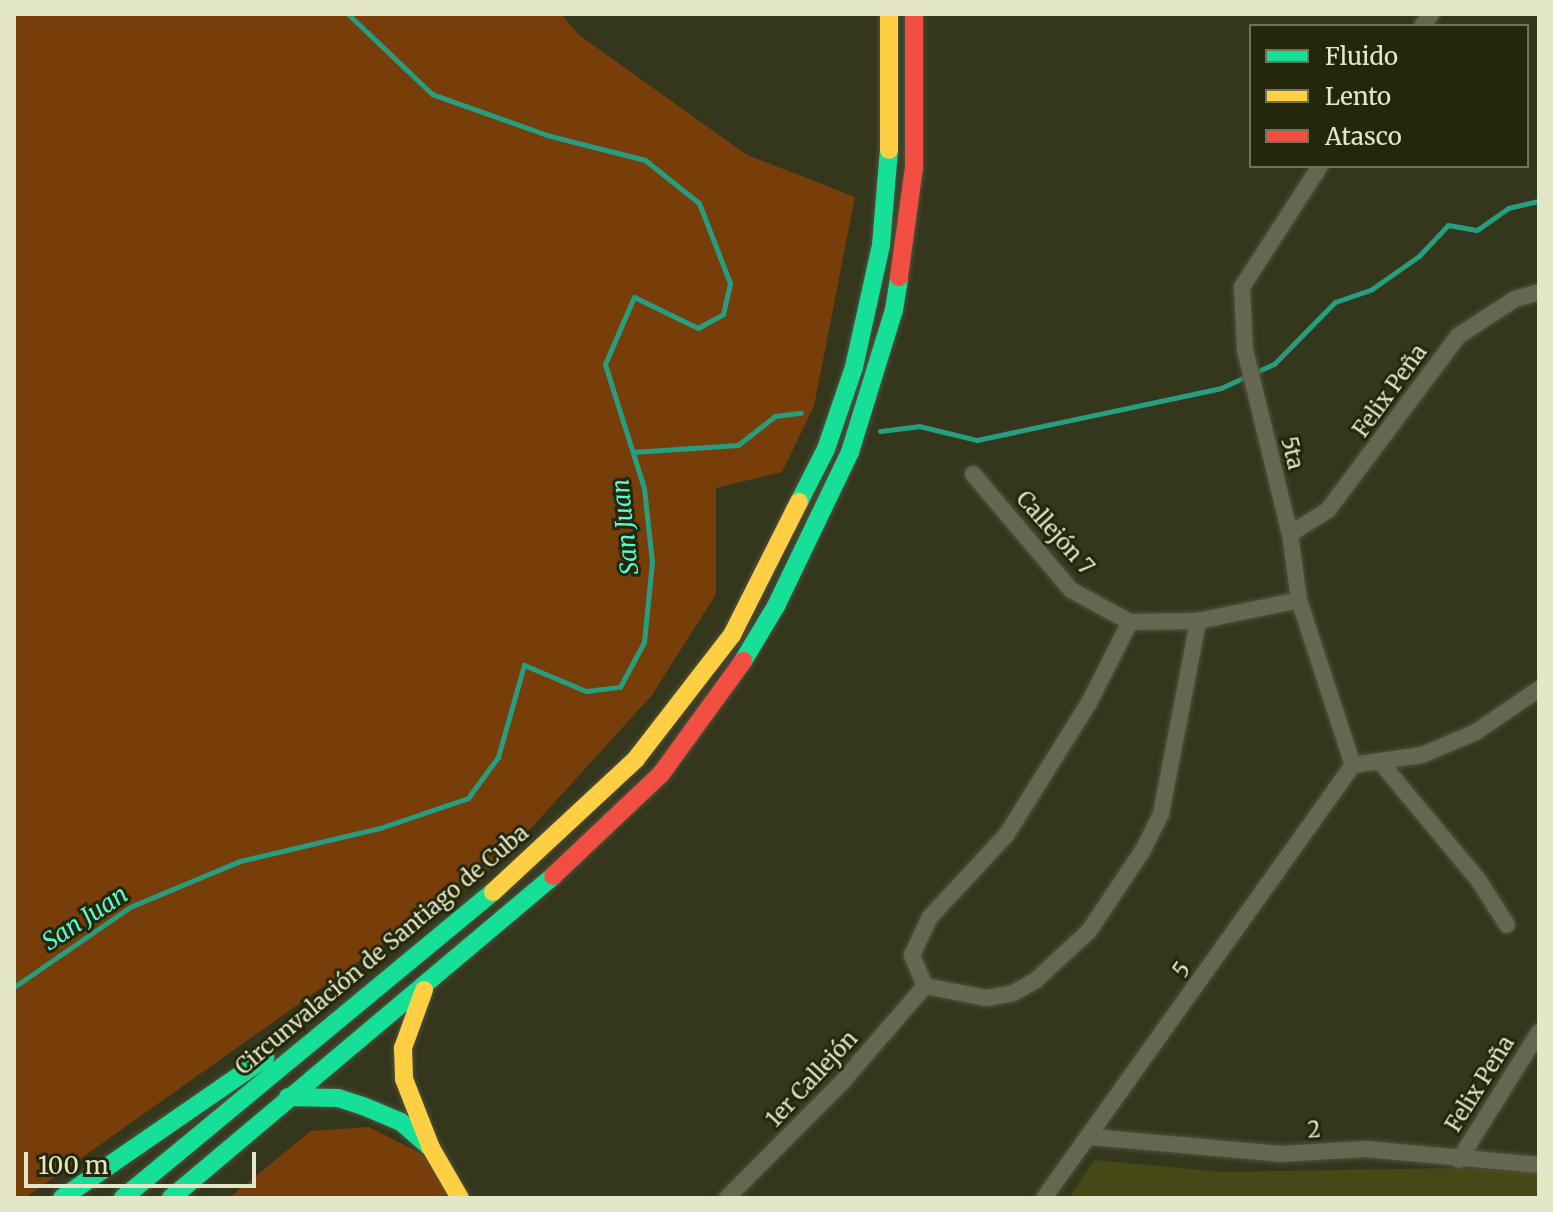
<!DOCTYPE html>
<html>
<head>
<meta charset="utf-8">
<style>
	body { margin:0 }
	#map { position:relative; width:1553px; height:1212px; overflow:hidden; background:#35371d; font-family:Merriweather,serif }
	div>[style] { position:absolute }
	.built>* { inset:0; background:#464916 }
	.green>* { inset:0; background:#783e0a }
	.stream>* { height:5px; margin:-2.5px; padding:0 2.5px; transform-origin:2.5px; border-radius:2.5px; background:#269e7f }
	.roads { filter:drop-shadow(0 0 2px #50523d) drop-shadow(0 0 2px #50523d) }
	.street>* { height:16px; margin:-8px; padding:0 8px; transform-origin:8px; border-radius:8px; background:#656751 }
	.fast>* { height:18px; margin:-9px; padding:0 9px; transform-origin:9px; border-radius:9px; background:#16e098 }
	.slow>* { height:18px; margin:-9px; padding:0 9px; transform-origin:9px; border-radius:9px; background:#ffcf43 }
	.jam>* { height:18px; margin:-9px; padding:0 9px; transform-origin:9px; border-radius:9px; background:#f24e42 }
	span { translate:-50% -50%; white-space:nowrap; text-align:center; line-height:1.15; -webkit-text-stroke:6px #25270d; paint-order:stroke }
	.street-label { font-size:22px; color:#e3e7c7 }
	.water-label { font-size:24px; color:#57fbd1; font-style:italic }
	.frame { position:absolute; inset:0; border:16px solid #e3e7c7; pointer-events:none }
	.legend { position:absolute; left:1249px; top:24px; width:280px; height:144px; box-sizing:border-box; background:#25270d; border:2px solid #717457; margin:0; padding:10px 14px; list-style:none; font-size:24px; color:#e3e7c7 }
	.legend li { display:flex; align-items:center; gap:16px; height:40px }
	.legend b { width:40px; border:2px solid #717457 }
	.scale { position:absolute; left:24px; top:1152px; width:232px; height:36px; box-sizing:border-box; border:4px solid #e3e7c7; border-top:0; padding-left:10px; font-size:24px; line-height:28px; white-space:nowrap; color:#e3e7c7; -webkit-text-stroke:6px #25270d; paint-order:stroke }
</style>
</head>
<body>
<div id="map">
	<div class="built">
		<i style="clip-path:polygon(1094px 1160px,1221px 1172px,1457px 1168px,1539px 1173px,1539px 1198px,1069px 1198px)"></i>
	</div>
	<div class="green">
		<i style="clip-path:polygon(14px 14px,561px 14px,579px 35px,747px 155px,855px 197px,814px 406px,782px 472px,716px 488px,716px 594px,652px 695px,502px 860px,25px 1198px,14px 1198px)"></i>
		<i style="clip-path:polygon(369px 1127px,424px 1155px,452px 1198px,229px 1198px,311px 1131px)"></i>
	</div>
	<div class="stream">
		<i style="left:880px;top:431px;width:39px;rotate:-7deg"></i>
		<i style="left:919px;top:426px;width:60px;rotate:13.6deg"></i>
		<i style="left:977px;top:440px;width:249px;rotate:-12deg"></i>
		<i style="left:1221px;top:388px;width:58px;rotate:-24.4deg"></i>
		<i style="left:1274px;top:364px;width:87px;rotate:-45.5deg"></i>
		<i style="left:1335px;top:302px;width:39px;rotate:-19deg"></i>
		<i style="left:1372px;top:289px;width:57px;rotate:-35.1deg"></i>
		<i style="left:1419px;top:256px;width:42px;rotate:-46.9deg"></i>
		<i style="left:1448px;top:225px;width:29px;rotate:10deg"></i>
		<i style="left:1477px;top:230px;width:38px;rotate:-35deg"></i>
		<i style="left:1508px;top:208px;width:32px;rotate:-13deg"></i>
		<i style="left:633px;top:452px;width:105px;rotate:-3.8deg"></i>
		<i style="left:738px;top:445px;width:47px;rotate:-38.1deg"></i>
		<i style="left:775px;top:416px;width:26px;rotate:-7deg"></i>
		<i style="left:14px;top:987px;width:141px;rotate:-34.6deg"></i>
		<i style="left:130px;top:907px;width:119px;rotate:-22.7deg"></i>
		<i style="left:240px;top:861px;width:144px;rotate:-13.3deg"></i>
		<i style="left:380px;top:828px;width:93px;rotate:-18.8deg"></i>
		<i style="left:468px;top:798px;width:51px;rotate:-53.8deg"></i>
		<i style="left:498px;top:757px;width:96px;rotate:-74.2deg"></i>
		<i style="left:524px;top:665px;width:67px;rotate:22.8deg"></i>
		<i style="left:586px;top:691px;width:34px;rotate:-7deg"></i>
		<i style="left:620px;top:687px;width:51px;rotate:-61.9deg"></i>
		<i style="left:644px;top:642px;width:80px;rotate:-84.3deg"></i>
		<i style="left:652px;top:562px;width:74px;rotate:-96.2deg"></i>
		<i style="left:644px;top:488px;width:130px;rotate:-107.5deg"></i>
		<i style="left:605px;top:364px;width:73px;rotate:-66.6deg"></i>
		<i style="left:634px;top:297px;width:71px;rotate:25.8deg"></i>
		<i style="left:698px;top:328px;width:29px;rotate:-29deg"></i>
		<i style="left:723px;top:314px;width:32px;rotate:-77deg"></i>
		<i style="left:730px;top:283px;width:86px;rotate:-111.2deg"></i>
		<i style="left:699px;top:203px;width:69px;rotate:-141.5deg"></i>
		<i style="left:645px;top:160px;width:101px;rotate:-165.7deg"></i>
		<i style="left:547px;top:135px;width:122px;rotate:-160.4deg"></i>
		<i style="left:432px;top:94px;width:116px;rotate:-136.4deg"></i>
	</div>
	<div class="roads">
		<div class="street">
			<i style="left:1422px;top:26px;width:15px;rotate:-53deg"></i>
			<i style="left:1320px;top:166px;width:144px;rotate:122.8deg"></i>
			<i style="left:1242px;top:287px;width:63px;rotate:87.3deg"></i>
			<i style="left:1245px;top:350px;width:189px;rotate:76.3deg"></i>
			<i style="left:1290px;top:534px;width:67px;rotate:82.2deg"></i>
			<i style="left:1299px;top:600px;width:174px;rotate:71.9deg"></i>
			<i style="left:973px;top:474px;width:152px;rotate:49.8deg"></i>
			<i style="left:1071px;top:590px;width:67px;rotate:28.5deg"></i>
			<i style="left:1130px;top:622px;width:68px;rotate:-0.8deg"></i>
			<i style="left:1198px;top:621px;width:103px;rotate:-11.7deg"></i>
			<i style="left:1290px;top:534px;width:45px;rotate:-32.3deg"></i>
			<i style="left:1328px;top:510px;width:217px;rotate:-53.2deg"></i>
			<i style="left:1458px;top:336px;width:68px;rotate:-33deg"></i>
			<i style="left:1515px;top:299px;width:25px;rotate:-16deg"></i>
			<i style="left:1382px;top:764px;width:152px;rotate:50.3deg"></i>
			<i style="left:1479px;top:881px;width:52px;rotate:57.5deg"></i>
			<i style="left:1353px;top:765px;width:70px;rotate:-8.2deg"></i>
			<i style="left:1422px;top:755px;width:59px;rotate:-23.1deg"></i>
			<i style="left:1476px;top:732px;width:76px;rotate:-34.3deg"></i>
			<i style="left:925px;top:986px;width:62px;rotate:11.1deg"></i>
			<i style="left:986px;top:998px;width:27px;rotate:-10deg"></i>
			<i style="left:1013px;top:993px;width:26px;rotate:-29deg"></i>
			<i style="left:1036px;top:980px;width:72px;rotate:-42.8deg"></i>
			<i style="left:1089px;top:931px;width:97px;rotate:-56.3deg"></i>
			<i style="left:1143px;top:850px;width:40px;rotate:-63.4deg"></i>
			<i style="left:1161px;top:814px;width:197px;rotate:-79.1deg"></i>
			<i style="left:925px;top:986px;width:34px;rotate:-113deg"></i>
			<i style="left:912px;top:955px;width:42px;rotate:-64.7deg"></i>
			<i style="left:930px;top:917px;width:113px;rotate:-47.1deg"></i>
			<i style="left:1007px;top:834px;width:155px;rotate:-58deg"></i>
			<i style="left:1089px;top:703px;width:91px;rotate:-63.2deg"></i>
			<i style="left:1091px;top:1137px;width:190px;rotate:5.1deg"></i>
			<i style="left:1280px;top:1154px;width:86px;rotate:-3.3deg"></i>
			<i style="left:1366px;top:1149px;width:174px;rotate:5.3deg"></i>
			<i style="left:1459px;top:1160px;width:151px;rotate:-58deg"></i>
			<i style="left:727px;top:1198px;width:165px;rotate:-45.2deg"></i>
			<i style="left:843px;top:1081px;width:125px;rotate:-49.2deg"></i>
			<i style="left:1044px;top:1198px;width:532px;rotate:-54.49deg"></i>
		</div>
		<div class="fast">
			<i style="left:799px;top:502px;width:59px;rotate:-63deg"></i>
			<i style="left:826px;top:449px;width:87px;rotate:-71.1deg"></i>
			<i style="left:854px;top:367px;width:125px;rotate:-77.5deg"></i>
			<i style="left:881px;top:245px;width:95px;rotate:-85.2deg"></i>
			<i style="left:743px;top:661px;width:64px;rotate:-59deg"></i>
			<i style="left:776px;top:606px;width:171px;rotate:-64.3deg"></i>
			<i style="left:850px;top:452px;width:149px;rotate:-72.8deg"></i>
			<i style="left:894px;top:310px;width:33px;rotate:-81deg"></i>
			<i style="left:288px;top:1097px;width:50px;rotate:1.1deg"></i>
			<i style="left:338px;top:1098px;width:26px;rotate:18deg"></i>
			<i style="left:363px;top:1106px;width:41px;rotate:22.8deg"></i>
			<i style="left:401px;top:1122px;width:40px;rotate:41deg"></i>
			<i style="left:62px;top:1198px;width:247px;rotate:-34.6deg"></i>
			<i style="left:123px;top:1198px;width:480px;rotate:-39.6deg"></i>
			<i style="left:171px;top:1198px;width:500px;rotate:-40.1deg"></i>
		</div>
		<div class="slow">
			<i style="left:889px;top:14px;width:136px;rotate:90deg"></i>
			<i style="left:493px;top:892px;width:195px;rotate:-42.9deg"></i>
			<i style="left:636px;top:759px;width:157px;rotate:-52.3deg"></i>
			<i style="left:732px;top:635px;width:149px;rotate:-63.3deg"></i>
			<i style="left:424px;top:990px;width:62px;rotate:109.9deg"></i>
			<i style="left:403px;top:1048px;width:31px;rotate:88deg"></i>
			<i style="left:404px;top:1079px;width:74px;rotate:68.6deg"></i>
			<i style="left:431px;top:1148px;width:58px;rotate:59.9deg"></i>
		</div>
		<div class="jam">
			<i style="left:899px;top:277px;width:111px;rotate:-82.2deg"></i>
			<i style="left:914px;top:167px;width:153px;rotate:-90deg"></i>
			<i style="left:553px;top:876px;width:149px;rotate:-43.4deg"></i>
			<i style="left:661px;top:774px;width:140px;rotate:-54deg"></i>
		</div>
	</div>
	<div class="street-label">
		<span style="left:1390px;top:391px;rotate:-54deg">Felix Peña</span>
		<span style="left:1292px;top:453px;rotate:76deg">5ta</span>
		<span style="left:1055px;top:533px;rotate:48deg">Callejón 7</span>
		<span style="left:382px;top:950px;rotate:-40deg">Circunvalación de Santiago de Cuba</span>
		<span style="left:1182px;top:970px;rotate:-55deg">5</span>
		<span style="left:812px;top:1079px;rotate:-47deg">1er Callejón</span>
		<span style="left:1480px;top:1084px;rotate:-58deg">Felix Peña</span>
		<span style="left:1314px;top:1130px;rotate:-3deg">2</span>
	</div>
	<div class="water-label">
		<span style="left:625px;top:527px;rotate:-96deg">San Juan</span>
		<span style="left:85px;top:918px;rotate:-33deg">San Juan</span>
	</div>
	<div class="frame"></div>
	<ul class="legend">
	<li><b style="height:10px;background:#16e098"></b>Fluido</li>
	<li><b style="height:10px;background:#ffcf43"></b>Lento</li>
	<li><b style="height:10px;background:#f24e42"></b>Atasco</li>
	</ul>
	<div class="scale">100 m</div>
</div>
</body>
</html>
